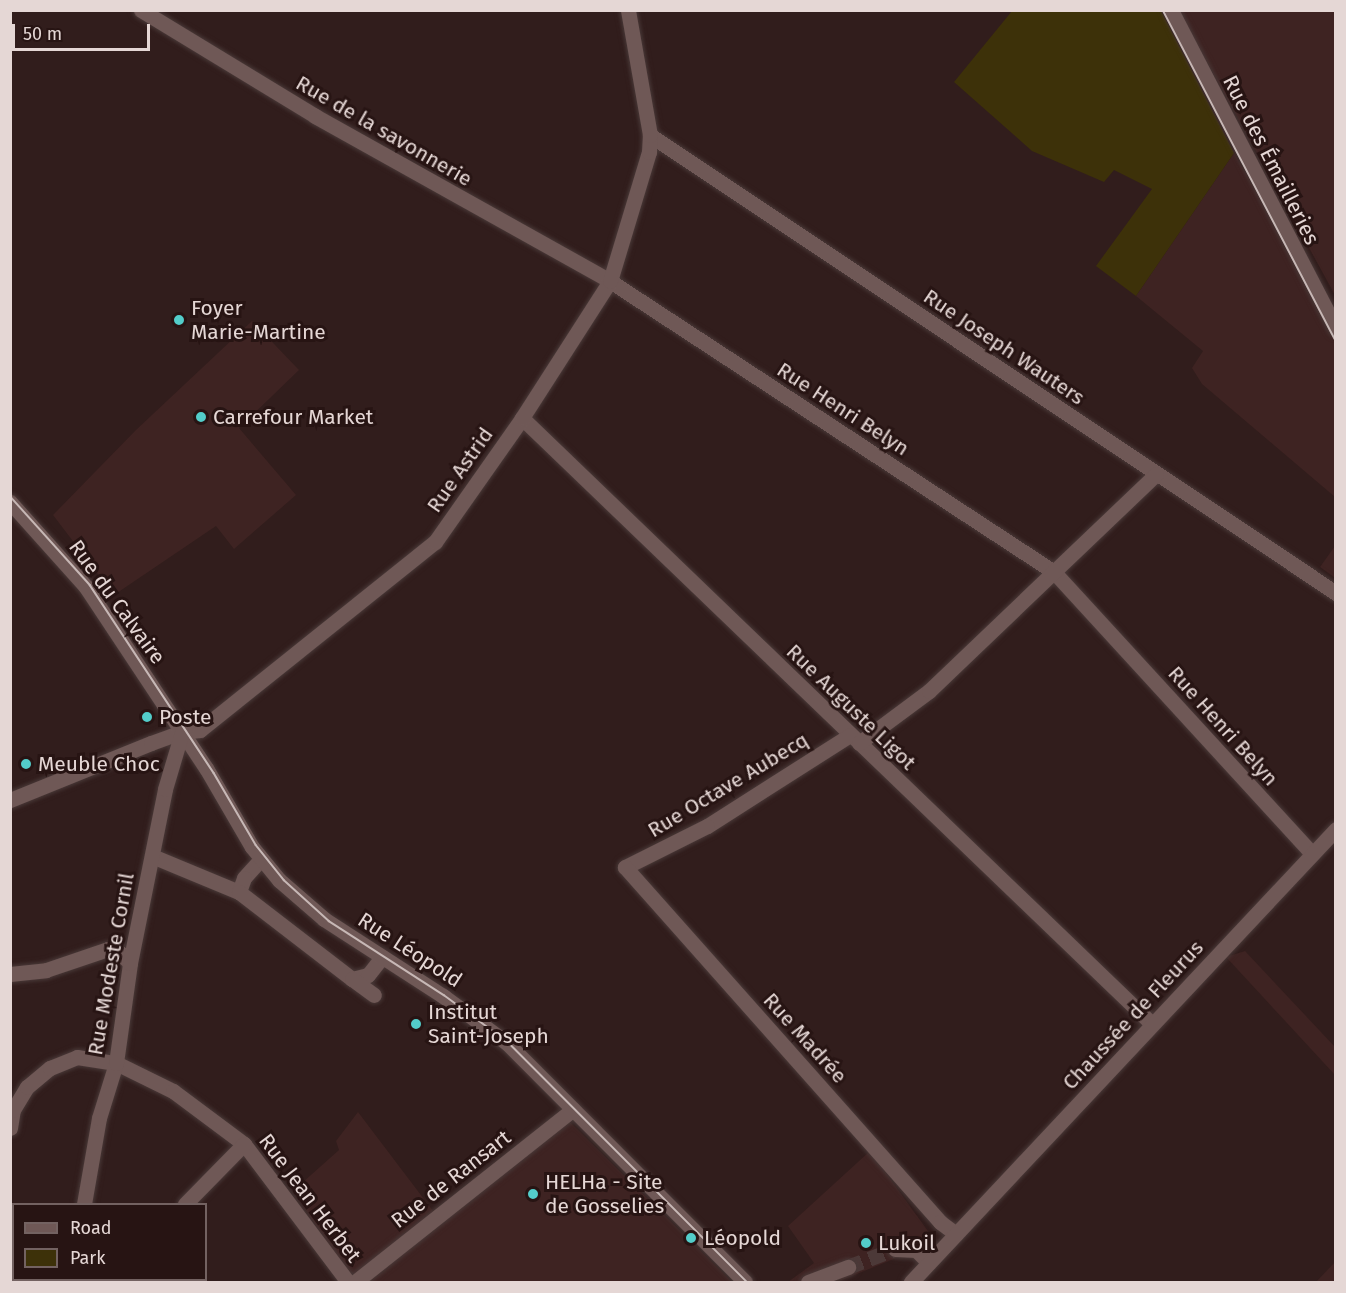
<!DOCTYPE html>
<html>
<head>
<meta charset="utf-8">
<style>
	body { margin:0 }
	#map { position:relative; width:1346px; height:1293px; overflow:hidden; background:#311d1c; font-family:"Fira Sans",sans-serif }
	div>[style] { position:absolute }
	.built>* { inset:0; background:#3e2322 }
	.green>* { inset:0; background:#3d3109 }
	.minor-tunnel>* { height:15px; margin-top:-7.5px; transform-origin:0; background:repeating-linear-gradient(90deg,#4c3938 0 15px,transparent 0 23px) }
	.roads { filter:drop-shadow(0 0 2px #493938) drop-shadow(0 0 2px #493938) }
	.minor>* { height:15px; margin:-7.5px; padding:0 7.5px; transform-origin:7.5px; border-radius:7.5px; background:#6f5856 }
	.secondary>* { height:15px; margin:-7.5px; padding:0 7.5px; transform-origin:7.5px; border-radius:7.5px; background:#6f5856 }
	.tram>* { height:1.5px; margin:-0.75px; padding:0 0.75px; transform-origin:0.75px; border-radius:0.75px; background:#c7b8b6 }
	.dots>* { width:16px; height:16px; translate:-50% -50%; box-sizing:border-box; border:3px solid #271413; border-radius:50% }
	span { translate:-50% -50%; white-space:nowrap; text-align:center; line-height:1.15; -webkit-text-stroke:6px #271413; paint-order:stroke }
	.street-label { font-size:21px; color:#e5d7d5 }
	.poi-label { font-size:21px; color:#e5d7d5 }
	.left { translate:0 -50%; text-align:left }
	.frame { position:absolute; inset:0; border:12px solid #e5d7d5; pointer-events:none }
	.legend { position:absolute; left:12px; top:1203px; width:195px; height:78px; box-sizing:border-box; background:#271413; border:2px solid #736261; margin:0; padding:8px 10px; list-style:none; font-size:18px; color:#e5d7d5 }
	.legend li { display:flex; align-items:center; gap:12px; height:30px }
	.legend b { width:30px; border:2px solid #736261 }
	.scale { position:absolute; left:12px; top:24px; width:138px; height:27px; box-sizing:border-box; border:3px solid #e5d7d5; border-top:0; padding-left:8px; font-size:18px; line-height:21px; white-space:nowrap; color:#e5d7d5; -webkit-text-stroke:4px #271413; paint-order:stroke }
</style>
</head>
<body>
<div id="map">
	<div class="built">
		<i style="clip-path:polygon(1179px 11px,1335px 11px,1335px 295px)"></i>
		<i style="clip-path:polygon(1234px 153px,1335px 325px,1335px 497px,1202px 384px,1192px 368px,1203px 351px,1136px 296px)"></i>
		<i style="clip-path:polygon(252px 321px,299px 370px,239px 428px,296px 495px,234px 549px,216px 526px,114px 595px,53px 515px,136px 430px)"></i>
		<i style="clip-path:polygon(1335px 546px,1335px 578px,1320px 567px)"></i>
		<i style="clip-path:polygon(1245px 951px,1335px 1047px,1335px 1075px,1226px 957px)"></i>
		<i style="clip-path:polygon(358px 1112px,433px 1211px,352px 1280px,293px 1191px,339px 1150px,336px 1141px)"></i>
		<i style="clip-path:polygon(569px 1121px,732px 1282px,360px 1282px)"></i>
		<i style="clip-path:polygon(870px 1151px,933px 1238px,929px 1263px,916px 1250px,842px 1280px,788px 1282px,814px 1263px,788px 1226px)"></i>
		<i style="clip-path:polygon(1335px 1262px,1335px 1282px,1316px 1282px)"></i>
	</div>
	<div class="green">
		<i style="clip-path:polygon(1012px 11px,1161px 11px,1234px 153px,1136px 296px,1096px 266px,1152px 189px,1114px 170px,1104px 182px,1032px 151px,954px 82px)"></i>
	</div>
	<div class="minor-tunnel">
		<i style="left:848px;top:1267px;width:50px;rotate:-21deg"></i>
	</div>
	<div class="roads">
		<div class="minor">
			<i style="left:141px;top:10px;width:204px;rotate:31.3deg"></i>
			<i style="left:315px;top:116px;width:338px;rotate:29.2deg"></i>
			<i style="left:610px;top:281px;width:531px;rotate:33.24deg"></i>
			<i style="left:1054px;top:572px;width:382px;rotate:47.5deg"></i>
			<i style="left:1171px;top:10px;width:358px;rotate:62.6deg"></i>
			<i style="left:650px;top:135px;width:825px;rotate:33.73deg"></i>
			<i style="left:522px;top:418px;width:874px;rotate:43.89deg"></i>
			<i style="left:850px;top:735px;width:169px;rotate:147.5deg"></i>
			<i style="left:707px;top:826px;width:92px;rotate:153.4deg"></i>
			<i style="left:625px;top:867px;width:475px;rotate:48.4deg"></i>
			<i style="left:940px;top:1222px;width:20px;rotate:37deg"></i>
			<i style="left:859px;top:743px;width:87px;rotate:-36.6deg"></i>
			<i style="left:929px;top:691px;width:314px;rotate:-43.7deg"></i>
			<i style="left:10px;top:800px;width:152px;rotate:-22deg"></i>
			<i style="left:151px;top:743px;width:33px;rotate:-20deg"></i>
			<i style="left:182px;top:732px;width:18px;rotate:-6deg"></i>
			<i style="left:200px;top:730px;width:301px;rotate:-38.7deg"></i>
			<i style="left:435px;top:542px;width:151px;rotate:-54.9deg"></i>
			<i style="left:522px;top:418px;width:163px;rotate:-57.3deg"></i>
			<i style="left:610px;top:281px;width:135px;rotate:-73.2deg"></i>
			<i style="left:649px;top:152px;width:17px;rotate:-87deg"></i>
			<i style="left:650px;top:135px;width:127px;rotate:-100deg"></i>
			<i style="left:152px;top:856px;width:94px;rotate:22.5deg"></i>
			<i style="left:261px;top:859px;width:25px;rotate:132deg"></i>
			<i style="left:244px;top:878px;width:15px;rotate:110deg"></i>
			<i style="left:239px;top:892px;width:143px;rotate:37.6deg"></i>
			<i style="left:352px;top:979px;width:16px;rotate:-14deg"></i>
			<i style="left:368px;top:975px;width:23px;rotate:-52deg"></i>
			<i style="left:10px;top:974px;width:36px;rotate:-6deg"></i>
			<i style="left:46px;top:970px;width:65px;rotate:-18.7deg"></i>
			<i style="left:108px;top:949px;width:13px;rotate:18deg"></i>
			<i style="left:120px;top:953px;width:14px;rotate:45deg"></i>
			<i style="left:352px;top:979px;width:27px;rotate:36deg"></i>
			<i style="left:10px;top:1128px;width:18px;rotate:-81deg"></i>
			<i style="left:13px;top:1110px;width:27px;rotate:-59deg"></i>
			<i style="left:27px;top:1087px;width:30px;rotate:-40deg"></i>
			<i style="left:50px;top:1068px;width:29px;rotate:-22deg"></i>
			<i style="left:77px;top:1057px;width:39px;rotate:9deg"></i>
			<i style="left:116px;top:1063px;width:64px;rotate:26.2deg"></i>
			<i style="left:173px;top:1091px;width:89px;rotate:36.7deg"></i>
			<i style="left:244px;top:1144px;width:173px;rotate:53deg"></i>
			<i style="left:185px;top:1204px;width:84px;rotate:-45.5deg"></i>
			<i style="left:10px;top:1246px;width:4px;rotate:27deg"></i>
			<i style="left:895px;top:1249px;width:21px;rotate:3deg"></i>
			<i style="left:916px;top:1250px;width:18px;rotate:45deg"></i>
			<i style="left:355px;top:1282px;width:278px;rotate:-38.4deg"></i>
			<i style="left:808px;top:1282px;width:43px;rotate:-20.6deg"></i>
		</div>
		<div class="secondary">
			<i style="left:10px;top:502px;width:114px;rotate:48.2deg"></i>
			<i style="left:86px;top:587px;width:217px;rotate:56.5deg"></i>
			<i style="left:206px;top:768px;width:91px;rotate:59.8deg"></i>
			<i style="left:252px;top:847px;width:43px;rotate:50.7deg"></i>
			<i style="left:279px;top:880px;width:60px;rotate:40.9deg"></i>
			<i style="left:324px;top:919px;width:142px;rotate:32.9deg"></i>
			<i style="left:443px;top:996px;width:79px;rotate:36.3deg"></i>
			<i style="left:507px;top:1043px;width:337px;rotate:45.1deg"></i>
			<i style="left:84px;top:1204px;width:87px;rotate:-80.1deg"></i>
			<i style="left:99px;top:1118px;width:58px;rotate:-72.8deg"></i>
			<i style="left:116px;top:1063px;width:101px;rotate:-82deg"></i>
			<i style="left:130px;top:963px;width:177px;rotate:-78.6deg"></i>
			<i style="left:165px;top:789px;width:59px;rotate:-73.4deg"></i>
			<i style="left:93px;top:1280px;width:4px;rotate:34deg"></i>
			<i style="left:911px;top:1282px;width:621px;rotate:-46.83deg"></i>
		</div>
	</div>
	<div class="tram">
		<i style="left:1163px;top:10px;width:373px;rotate:62.4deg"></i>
		<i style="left:10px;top:496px;width:120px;rotate:48deg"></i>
		<i style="left:90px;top:585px;width:225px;rotate:56.6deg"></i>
		<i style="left:214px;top:773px;width:83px;rotate:59.7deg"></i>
		<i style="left:256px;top:845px;width:45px;rotate:51.3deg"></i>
		<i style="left:284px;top:880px;width:61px;rotate:42.3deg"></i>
		<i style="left:329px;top:921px;width:137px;rotate:32.8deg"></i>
		<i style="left:444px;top:995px;width:79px;rotate:36.3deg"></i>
		<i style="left:508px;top:1042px;width:339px;rotate:45.1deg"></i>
	</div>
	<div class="dots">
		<i style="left:179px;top:320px;background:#53cdca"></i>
		<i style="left:201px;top:417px;background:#53cdca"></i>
		<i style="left:147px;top:717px;background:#53cdca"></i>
		<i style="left:26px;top:764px;background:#53cdca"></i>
		<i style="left:416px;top:1024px;background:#53cdca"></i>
		<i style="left:533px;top:1194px;background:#53cdca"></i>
		<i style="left:691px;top:1238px;background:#53cdca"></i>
		<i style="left:866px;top:1243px;background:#53cdca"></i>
	</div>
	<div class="street-label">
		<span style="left:384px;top:131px;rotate:30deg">Rue de la savonnerie</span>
		<span style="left:1271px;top:160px;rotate:63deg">Rue des Émailleries</span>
		<span style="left:1004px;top:347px;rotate:34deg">Rue Joseph Wauters</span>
		<span style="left:843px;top:409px;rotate:33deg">Rue Henri Belyn</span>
		<span style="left:460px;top:470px;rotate:-55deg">Rue Astrid</span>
		<span style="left:117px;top:602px;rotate:54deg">Rue du Calvaire</span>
		<span style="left:851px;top:707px;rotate:44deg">Rue Auguste Ligot</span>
		<span style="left:1223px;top:726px;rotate:48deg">Rue Henri Belyn</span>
		<span style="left:728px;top:785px;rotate:-31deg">Rue Octave Aubecq</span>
		<span style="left:410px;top:950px;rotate:33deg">Rue Léopold</span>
		<span style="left:111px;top:964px;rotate:-80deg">Rue Modeste Cornil</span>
		<span style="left:1133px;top:1015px;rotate:-47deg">Chaussée de Fleurus</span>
		<span style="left:805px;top:1038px;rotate:48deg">Rue Madrée</span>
		<span style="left:451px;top:1179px;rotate:-38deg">Rue de Ransart</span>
		<span style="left:310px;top:1198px;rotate:53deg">Rue Jean Herbet</span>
	</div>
	<div class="poi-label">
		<span class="left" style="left:191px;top:320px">Foyer<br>Marie-Martine</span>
		<span class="left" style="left:213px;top:417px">Carrefour Market</span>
		<span class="left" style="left:159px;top:717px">Poste</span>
		<span class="left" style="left:38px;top:764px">Meuble Choc</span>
		<span class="left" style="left:428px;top:1024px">Institut<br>Saint-Joseph</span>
		<span class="left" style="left:545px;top:1194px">HELHa - Site<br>de Gosselies</span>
		<span class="left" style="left:704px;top:1238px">Léopold</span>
		<span class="left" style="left:878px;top:1243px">Lukoil</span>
	</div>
	<div class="frame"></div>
	<ul class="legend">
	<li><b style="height:8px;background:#6f5856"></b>Road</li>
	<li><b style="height:16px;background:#3d3109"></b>Park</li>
	</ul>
	<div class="scale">50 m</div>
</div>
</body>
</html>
